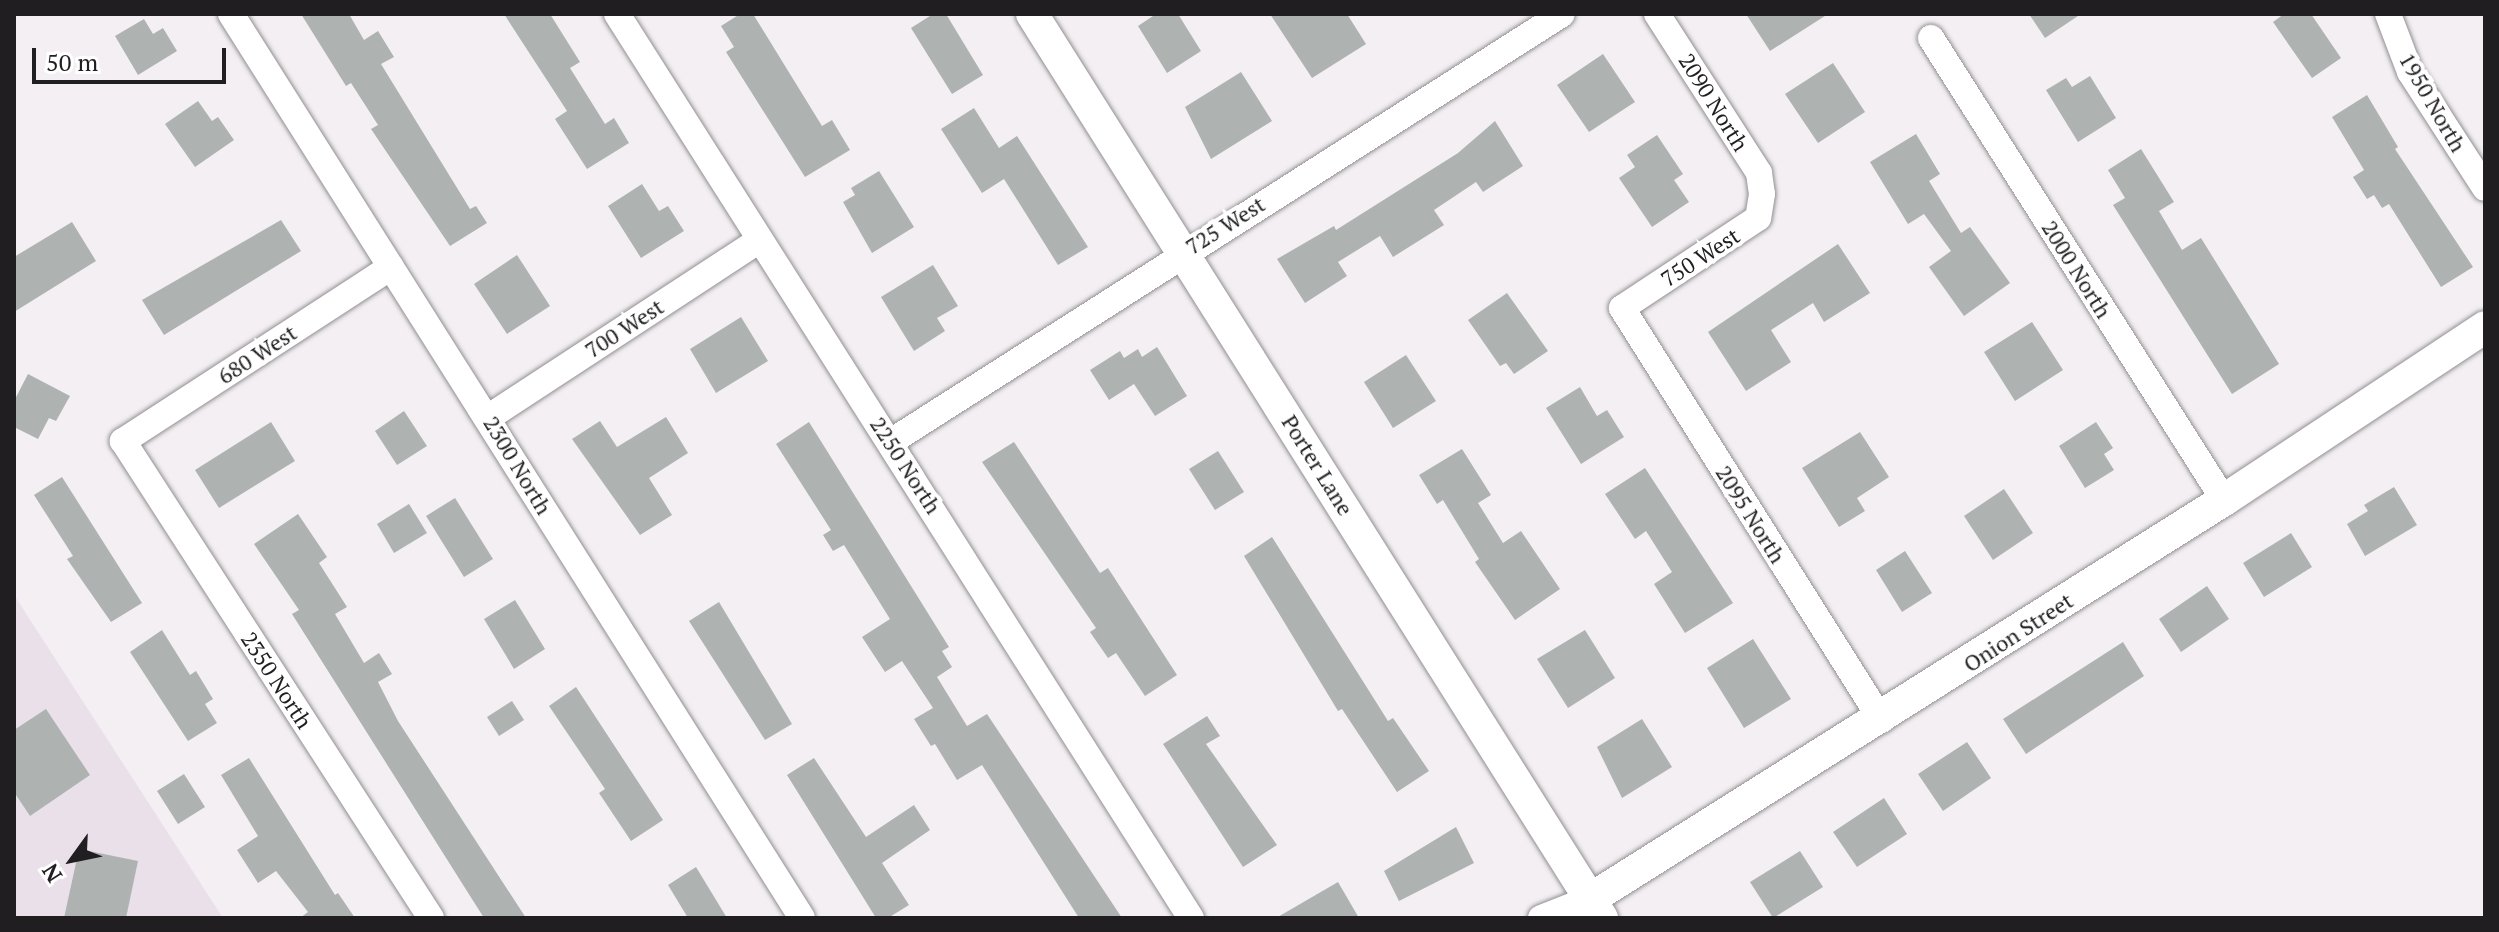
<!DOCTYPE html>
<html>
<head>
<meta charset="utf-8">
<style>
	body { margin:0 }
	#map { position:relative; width:2499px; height:932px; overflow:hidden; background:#f3eff3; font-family:"PT Serif",serif }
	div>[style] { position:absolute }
	.built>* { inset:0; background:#eae0ea }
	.building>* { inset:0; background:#aeb3b2 }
	.roads { filter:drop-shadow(0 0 2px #928f92) drop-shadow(0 0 2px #928f92) }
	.minor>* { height:26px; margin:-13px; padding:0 13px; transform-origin:13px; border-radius:13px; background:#fff }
	.tertiary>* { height:32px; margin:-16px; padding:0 16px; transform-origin:16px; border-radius:16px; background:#fff }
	span { translate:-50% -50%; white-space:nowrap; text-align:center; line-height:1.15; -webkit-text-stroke:8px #fff; paint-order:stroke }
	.street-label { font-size:22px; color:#201e20 }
	.frame { position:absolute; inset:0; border:16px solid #201e20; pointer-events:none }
	.north { position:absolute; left:32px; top:820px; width:80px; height:80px; -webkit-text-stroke:6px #fff; paint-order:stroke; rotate:237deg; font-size:22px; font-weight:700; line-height:32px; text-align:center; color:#201e20 }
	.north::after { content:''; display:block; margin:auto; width:28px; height:36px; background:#201e20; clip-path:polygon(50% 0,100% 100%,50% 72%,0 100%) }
	.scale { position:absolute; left:32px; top:48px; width:194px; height:36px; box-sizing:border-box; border:4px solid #201e20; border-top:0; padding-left:10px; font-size:24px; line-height:28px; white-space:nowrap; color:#201e20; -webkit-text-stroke:6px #fff; paint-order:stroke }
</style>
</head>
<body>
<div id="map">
	<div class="built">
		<i style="clip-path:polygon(14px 595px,223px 918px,14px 918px)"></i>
	</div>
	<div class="building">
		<i style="clip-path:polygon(301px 14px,349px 14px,364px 40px,378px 31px,394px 57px,381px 64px,470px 209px,476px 206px,487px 223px,450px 246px,371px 129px,378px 125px,351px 83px,346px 86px)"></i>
		<i style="clip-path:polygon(504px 14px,550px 14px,580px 62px,570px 68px,605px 124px,614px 118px,629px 143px,587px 169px,555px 119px,567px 111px)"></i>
		<i style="clip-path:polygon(740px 14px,753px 14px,822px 126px,832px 120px,850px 150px,805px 177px,726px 52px,734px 47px,721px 26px)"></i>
		<i style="clip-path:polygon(933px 14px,946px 14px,983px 75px,952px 94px,911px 28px)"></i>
		<i style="clip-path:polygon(1156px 14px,1178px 14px,1201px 51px,1167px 73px,1138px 26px)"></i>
		<i style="clip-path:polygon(1270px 14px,1347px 14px,1366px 44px,1312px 78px)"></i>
		<i style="clip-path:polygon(1746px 14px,1828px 14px,1770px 51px)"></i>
		<i style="clip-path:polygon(2029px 14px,2081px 14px,2045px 38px)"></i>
		<i style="clip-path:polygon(2284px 14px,2311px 14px,2341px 58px,2312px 78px,2273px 22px)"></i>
		<i style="clip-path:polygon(144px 19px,153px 34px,163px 28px,177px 51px,138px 75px,115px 36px)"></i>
		<i style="clip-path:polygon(1603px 54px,1635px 102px,1589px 132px,1557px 85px)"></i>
		<i style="clip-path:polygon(1833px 63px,1865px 112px,1818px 143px,1785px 94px)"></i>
		<i style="clip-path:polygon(1241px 72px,1272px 121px,1211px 159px,1185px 107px)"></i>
		<i style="clip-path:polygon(2090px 76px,2116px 118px,2078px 142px,2046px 90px,2066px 78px,2072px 87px)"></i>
		<i style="clip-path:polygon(2367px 95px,2398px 147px,2395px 149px,2473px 267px,2441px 287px,2389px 204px,2382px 208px,2374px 195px,2367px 199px,2353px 177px,2364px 170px,2332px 117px)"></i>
		<i style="clip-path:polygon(198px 101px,212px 121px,218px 117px,234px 140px,195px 167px,165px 124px)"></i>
		<i style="clip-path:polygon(974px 108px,999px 148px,1017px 136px,1088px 247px,1058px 265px,1004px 179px,982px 193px,941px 129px)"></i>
		<i style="clip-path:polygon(1495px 121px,1523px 166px,1483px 192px,1476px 182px,1434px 210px,1444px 225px,1393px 257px,1380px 236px,1338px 262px,1347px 276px,1305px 303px,1277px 259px,1334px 226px,1336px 230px,1458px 153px)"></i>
		<i style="clip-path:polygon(1916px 134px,1940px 174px,1929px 181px,1961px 233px,1970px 227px,2010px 283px,1964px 316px,1929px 267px,1951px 251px,1924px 214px,1908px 224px,1870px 162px)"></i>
		<i style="clip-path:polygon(1657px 135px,1683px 174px,1674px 180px,1689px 202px,1652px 227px,1619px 178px,1635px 167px,1627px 155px)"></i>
		<i style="clip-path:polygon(2141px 149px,2174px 202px,2159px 211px,2182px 250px,2201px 238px,2279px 364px,2232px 394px,2113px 205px,2125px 198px,2108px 170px)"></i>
		<i style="clip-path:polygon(879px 171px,914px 227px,872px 253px,843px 202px,855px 195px,851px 188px)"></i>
		<i style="clip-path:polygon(642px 184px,659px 211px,668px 206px,684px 231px,641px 258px,608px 206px)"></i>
		<i style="clip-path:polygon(281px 220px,301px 251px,164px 335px,142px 300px)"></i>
		<i style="clip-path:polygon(72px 222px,96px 261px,14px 312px,14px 257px)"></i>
		<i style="clip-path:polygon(1838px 244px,1870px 293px,1824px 322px,1813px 303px,1771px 330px,1791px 362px,1746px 391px,1708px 332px)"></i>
		<i style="clip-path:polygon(517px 255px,550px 306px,507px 334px,474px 284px)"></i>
		<i style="clip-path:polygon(933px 265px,958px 306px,937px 318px,945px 331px,914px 351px,881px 297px)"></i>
		<i style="clip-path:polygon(1507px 293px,1548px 351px,1514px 374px,1506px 363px,1500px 366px,1468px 320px)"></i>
		<i style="clip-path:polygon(741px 317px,768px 361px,716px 393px,690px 349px)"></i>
		<i style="clip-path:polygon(2032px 322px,2063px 370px,2015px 401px,1984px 352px)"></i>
		<i style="clip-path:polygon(1157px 347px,1187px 396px,1155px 416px,1134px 384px,1109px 400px,1090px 370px,1120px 351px,1124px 358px,1138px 349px,1142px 357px)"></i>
		<i style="clip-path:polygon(1406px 355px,1436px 401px,1393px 428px,1364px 382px)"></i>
		<i style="clip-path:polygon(28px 374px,70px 396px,56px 421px,49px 418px,38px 439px,14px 427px,14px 401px)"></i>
		<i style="clip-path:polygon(1580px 387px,1597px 416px,1607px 410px,1624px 437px,1581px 464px,1546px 408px)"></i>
		<i style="clip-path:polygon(404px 411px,427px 446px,397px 465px,375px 431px)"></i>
		<i style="clip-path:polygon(666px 417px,688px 453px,649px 478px,672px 515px,640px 535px,572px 439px,600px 421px,617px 447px)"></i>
		<i style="clip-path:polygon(271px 422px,295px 461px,219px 508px,195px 470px)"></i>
		<i style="clip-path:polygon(809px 422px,949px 647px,942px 651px,952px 667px,937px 677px,967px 726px,987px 714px,1122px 918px,1079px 918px,982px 765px,957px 780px,935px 744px,931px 746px,914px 719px,933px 708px,902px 661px,885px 672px,862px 637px,890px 619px,844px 545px,833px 551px,823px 535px,831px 530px,776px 444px)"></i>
		<i style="clip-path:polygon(2096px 422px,2113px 448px,2104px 454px,2114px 470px,2085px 488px,2059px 446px)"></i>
		<i style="clip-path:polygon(1860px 432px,1889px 477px,1857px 498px,1865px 511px,1839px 527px,1802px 468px)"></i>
		<i style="clip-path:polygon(1014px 442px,1100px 573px,1108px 568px,1177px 675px,1145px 696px,1116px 653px,1108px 658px,1090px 632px,1096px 628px,982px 462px)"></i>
		<i style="clip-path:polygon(1462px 449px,1491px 495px,1478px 503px,1503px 543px,1521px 531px,1560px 589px,1515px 620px,1475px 562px,1479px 559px,1443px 500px,1437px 504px,1419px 475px)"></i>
		<i style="clip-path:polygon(1218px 451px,1244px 492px,1215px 510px,1189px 469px)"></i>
		<i style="clip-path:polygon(1645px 468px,1733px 603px,1685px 633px,1654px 584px,1672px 572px,1646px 531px,1635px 539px,1605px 494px)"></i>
		<i style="clip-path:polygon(62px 477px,142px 603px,111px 622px,67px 559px,73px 556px,34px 495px)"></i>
		<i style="clip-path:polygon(2394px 487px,2417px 525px,2365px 556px,2347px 524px,2368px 511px,2364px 505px)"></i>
		<i style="clip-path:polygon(2004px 489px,2033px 533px,1993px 560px,1964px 516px)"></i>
		<i style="clip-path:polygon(455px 498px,493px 559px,464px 577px,426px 516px)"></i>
		<i style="clip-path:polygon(409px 504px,427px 533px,394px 553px,377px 524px)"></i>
		<i style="clip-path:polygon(298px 514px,327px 557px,319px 563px,347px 607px,335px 614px,364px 663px,379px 653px,392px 674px,378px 682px,398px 721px,526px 918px,484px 918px,292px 614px,299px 610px,254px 544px)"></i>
		<i style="clip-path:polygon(2291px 533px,2312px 567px,2264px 597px,2243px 563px)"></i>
		<i style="clip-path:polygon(1272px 537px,1388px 721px,1393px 718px,1429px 771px,1397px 792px,1342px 709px,1338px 711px,1244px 556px)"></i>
		<i style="clip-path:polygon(1905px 551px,1932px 593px,1902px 612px,1876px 570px)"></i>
		<i style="clip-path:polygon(2207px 586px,2229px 619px,2181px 652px,2159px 619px)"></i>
		<i style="clip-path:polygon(515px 600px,545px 649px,514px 669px,484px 619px)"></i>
		<i style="clip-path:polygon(719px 602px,792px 724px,765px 740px,689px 621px)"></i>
		<i style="clip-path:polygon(162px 630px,190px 675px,196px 671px,213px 699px,205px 704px,217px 723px,188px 741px,130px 652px)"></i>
		<i style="clip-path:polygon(1585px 630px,1615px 678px,1568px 708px,1537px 659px)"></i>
		<i style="clip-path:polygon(1753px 639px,1791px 699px,1744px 728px,1707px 668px)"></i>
		<i style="clip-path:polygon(2123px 642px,2144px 676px,2026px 754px,2003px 719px)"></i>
		<i style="clip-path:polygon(576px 687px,663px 820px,631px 841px,599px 793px,605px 789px,549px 706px)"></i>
		<i style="clip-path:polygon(512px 701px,524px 720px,499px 736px,487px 717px)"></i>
		<i style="clip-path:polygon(46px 709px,90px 775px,30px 816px,14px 792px,14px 730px)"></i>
		<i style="clip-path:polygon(1207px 716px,1220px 736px,1206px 744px,1277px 845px,1243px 867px,1163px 744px)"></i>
		<i style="clip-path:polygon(1642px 719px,1672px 767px,1622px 798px,1597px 747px)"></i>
		<i style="clip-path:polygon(1967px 742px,1991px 778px,1943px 811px,1918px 774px)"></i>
		<i style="clip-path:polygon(249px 758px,335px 895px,338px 893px,355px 918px,300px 918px,308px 912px,276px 871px,258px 883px,237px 850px,258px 836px,221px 775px)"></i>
		<i style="clip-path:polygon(814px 758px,866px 837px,914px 805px,930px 830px,882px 863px,909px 905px,888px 918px,876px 918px,787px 775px)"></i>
		<i style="clip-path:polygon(184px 774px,205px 807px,178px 824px,157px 791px)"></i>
		<i style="clip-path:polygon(1884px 798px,1907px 834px,1857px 867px,1833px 832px)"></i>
		<i style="clip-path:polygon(1456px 827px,1474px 863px,1399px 901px,1384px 871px)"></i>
		<i style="clip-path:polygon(79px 849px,138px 861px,126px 918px,64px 918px)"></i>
		<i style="clip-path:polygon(1800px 851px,1823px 887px,1773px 918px,1750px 882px)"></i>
		<i style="clip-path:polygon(696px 867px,727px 918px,688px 918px,668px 885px)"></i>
		<i style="clip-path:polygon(1338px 882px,1359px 918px,1276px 918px)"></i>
	</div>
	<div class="roads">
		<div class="minor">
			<i style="left:231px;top:14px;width:1069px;rotate:57.72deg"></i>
			<i style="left:617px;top:14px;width:1071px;rotate:57.59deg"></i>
			<i style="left:1657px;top:14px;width:189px;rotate:57.3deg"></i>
			<i style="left:1759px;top:173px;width:21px;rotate:82deg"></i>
			<i style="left:1762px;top:194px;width:24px;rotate:99deg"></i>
			<i style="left:1758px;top:218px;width:163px;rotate:146.5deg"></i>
			<i style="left:1622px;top:308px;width:487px;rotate:57.8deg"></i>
			<i style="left:2388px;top:14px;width:62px;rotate:69.2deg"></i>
			<i style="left:2410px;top:72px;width:138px;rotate:57.1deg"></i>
			<i style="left:1931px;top:38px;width:547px;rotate:57.62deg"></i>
			<i style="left:391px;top:267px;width:320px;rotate:147deg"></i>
			<i style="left:123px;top:441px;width:568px;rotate:57.15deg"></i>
			<i style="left:489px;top:417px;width:323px;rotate:-33.2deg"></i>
			<i style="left:892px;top:441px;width:794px;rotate:-32.51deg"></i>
			<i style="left:1541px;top:918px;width:55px;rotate:-21.4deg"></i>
		</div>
		<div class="tertiary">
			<i style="left:1032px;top:14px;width:1069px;rotate:57.77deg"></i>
			<i style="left:1592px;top:898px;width:747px;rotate:-32.2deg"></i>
			<i style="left:2224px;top:500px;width:313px;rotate:-33.5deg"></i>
		</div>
	</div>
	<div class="street-label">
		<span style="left:1714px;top:102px;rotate:58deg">2090 North</span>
		<span style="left:2433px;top:102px;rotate:60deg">1950 North</span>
		<span style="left:1225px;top:225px;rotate:-32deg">725 West</span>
		<span style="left:1700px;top:257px;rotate:-33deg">750 West</span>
		<span style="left:2077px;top:269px;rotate:58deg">2000 North</span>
		<span style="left:624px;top:328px;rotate:-33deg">700 West</span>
		<span style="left:257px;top:354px;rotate:-33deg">680 West</span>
		<span style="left:518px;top:465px;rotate:59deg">2300 North</span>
		<span style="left:906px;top:465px;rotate:57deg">2250 North</span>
		<span style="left:1318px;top:465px;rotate:58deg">Porter Lane</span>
		<span style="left:1751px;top:514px;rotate:58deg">2095 North</span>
		<span style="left:2018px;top:632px;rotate:-33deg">Onion Street</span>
		<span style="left:277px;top:680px;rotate:57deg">2350 North</span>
	</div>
	<div class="frame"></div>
	<div class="north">N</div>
	<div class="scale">50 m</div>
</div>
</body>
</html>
